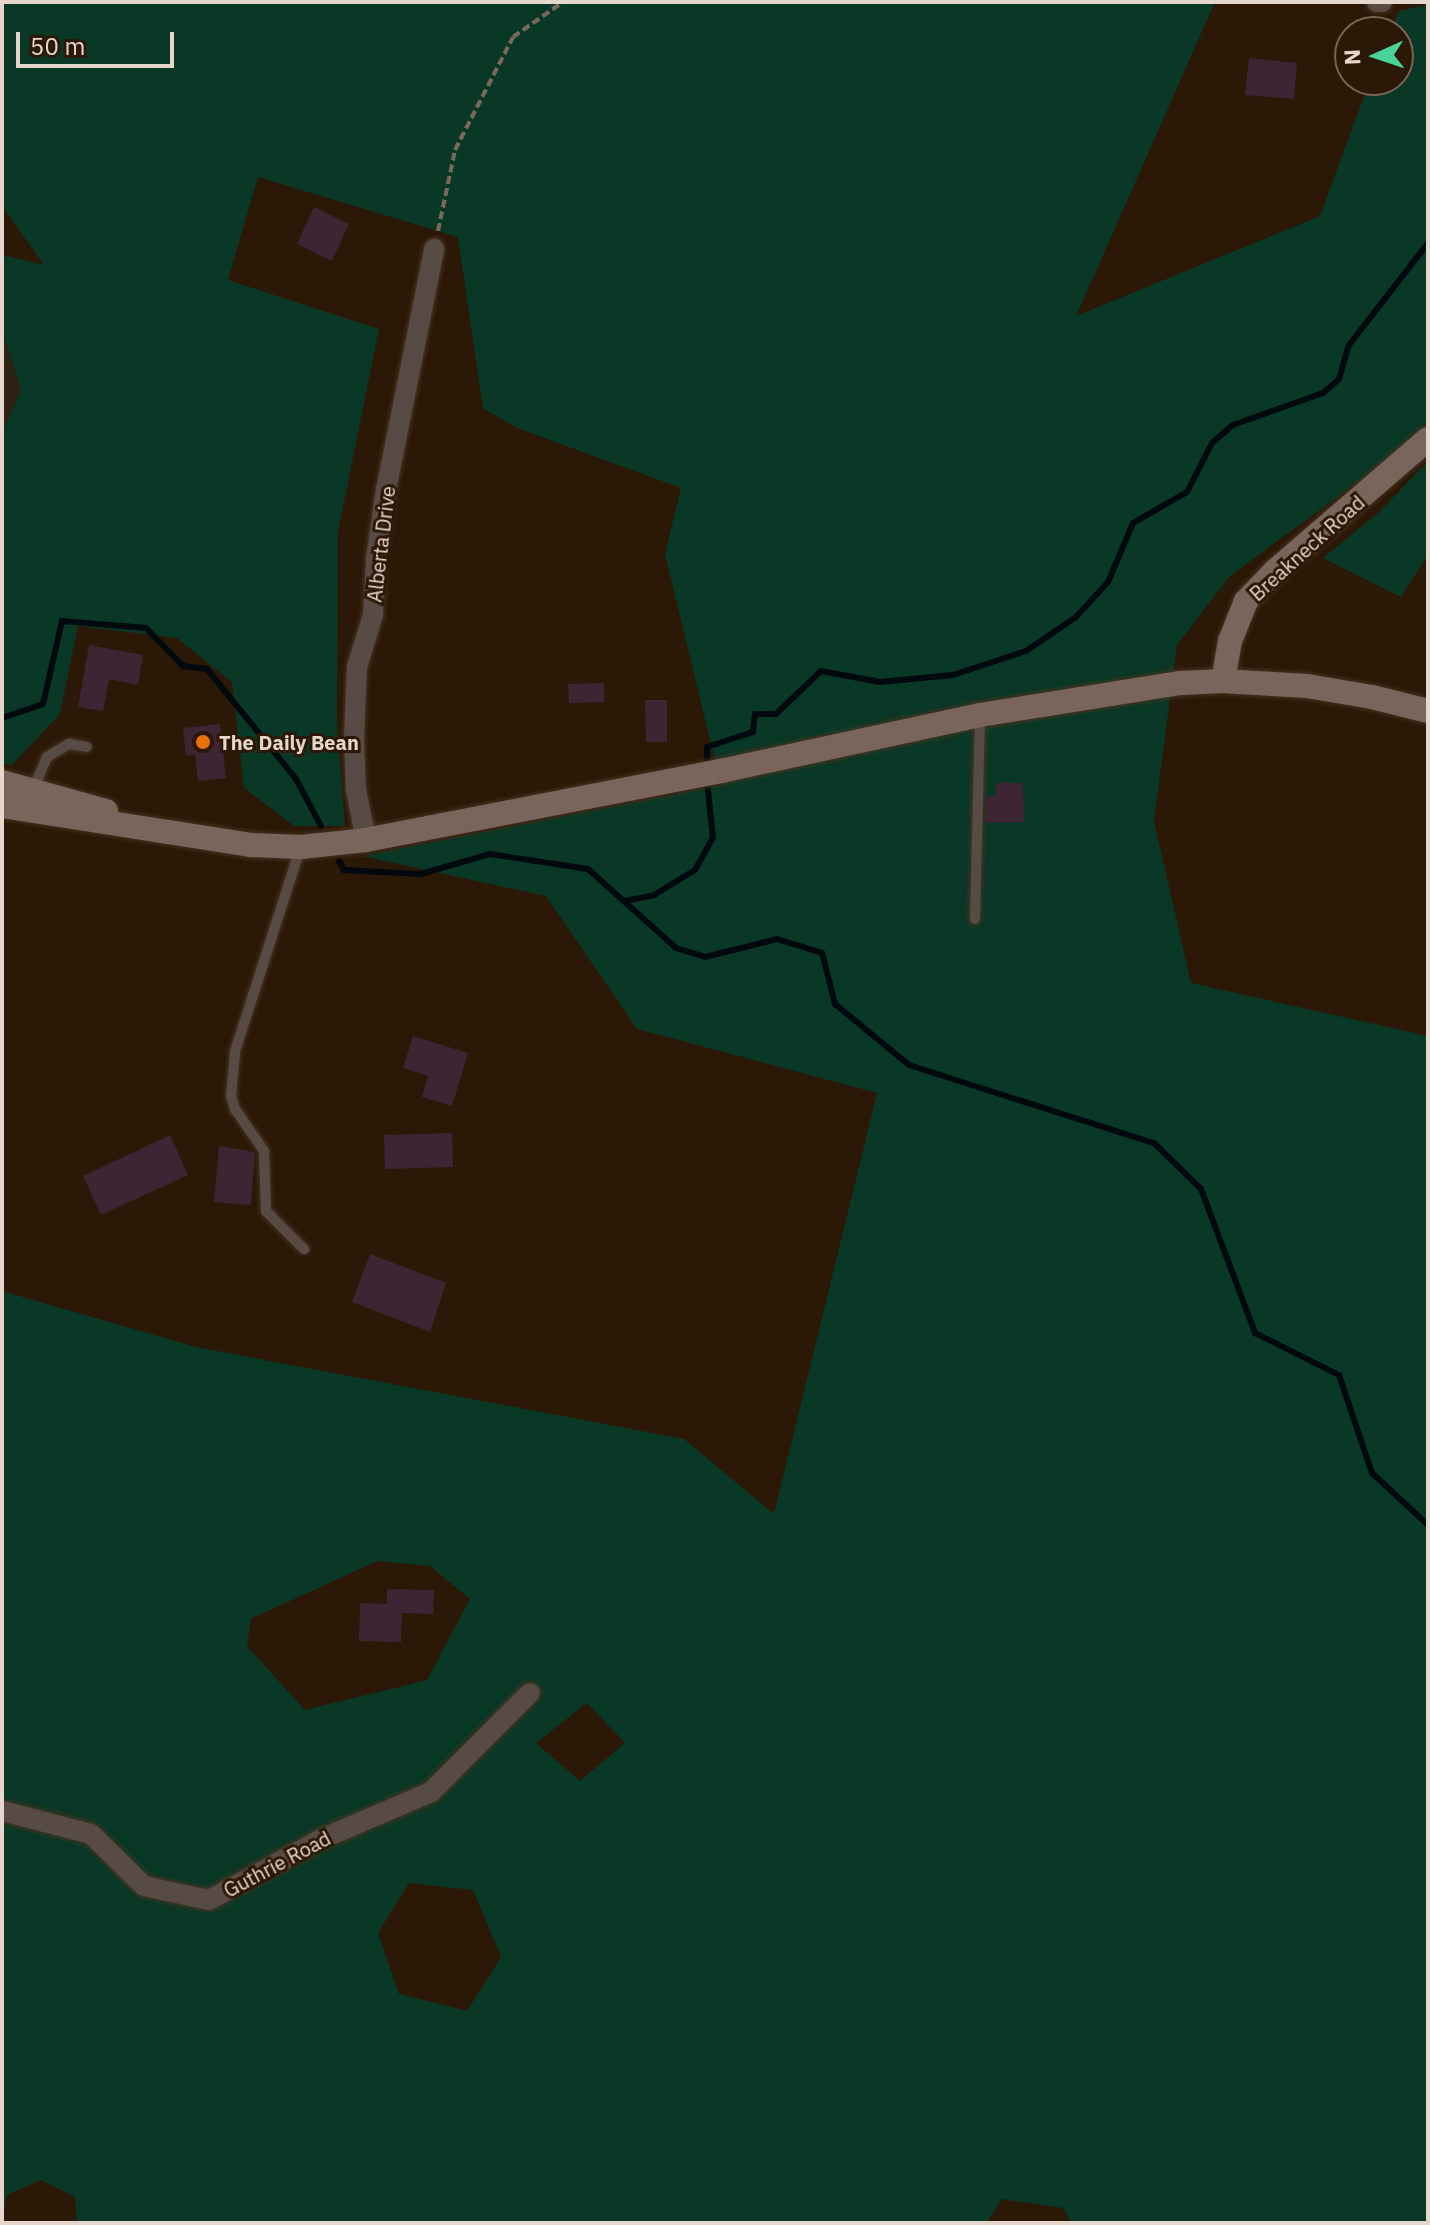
<!DOCTYPE html>
<html>
<head>
<meta charset="utf-8">
<style>
	body { margin:0 }
	#map { position:relative; width:1430px; height:2225px; overflow:hidden; background:#2c1806; font-family:"IBM Plex Sans",sans-serif }
	div>[style] { position:absolute }
	.commercial>* { inset:0; background:#2e2214 }
	.green>* { inset:0; background:#0a3826 }
	.stream>* { height:6px; margin:-3px; padding:0 3px; transform-origin:3px; border-radius:3px; background:#00090e }
	.building>* { inset:0; background:#3e2533 }
	.path>* { height:4px; margin-top:-2px; transform-origin:0; background:repeating-linear-gradient(90deg,#7a6859 0 8px,transparent 0 12px) }
	.roads { filter:drop-shadow(0 0 2px #463322) drop-shadow(0 0 2px #463322) }
	.lane>* { height:10px; margin:-5px; padding:0 5px; transform-origin:5px; border-radius:5px; background:#584b46 }
	.street>* { height:20px; margin:-10px; padding:0 10px; transform-origin:10px; border-radius:10px; background:#584b46 }
	.secondary>* { height:24px; margin:-12px; padding:0 12px; transform-origin:12px; border-radius:12px; background:#7a655c }
	.dots>* { width:22px; height:22px; translate:-50% -50%; box-sizing:border-box; border:4px solid #2c1806; border-radius:50% }
	span { translate:-50% -50%; white-space:nowrap; text-align:center; line-height:1.15; -webkit-text-stroke:6px #2c1806; paint-order:stroke }
	.street-label { font-size:20px; color:#e6d7cc }
	.poi-label { font-size:20px; color:#e6d7cc; font-weight:700 }
	.left { translate:0 -50%; text-align:left }
	.frame { position:absolute; inset:0; border:4px solid #e6d7cc; pointer-events:none }
	.north { position:absolute; left:1334px; top:16px; width:80px; height:80px; box-sizing:border-box; background:#2c1806; border:2px solid #766455; border-radius:50%; rotate:267deg; font-size:22px; font-weight:700; line-height:32px; text-align:center; color:#e6d7cc }
	.north::after { content:''; display:block; margin:auto; width:28px; height:36px; background:#4ad49c; clip-path:polygon(50% 0,100% 100%,50% 72%,0 100%) }
	.scale { position:absolute; left:16px; top:32px; width:158px; height:36px; box-sizing:border-box; border:4px solid #e6d7cc; border-top:0; padding-left:10px; font-size:24px; line-height:28px; white-space:nowrap; color:#e6d7cc; -webkit-text-stroke:6px #2c1806; paint-order:stroke }
</style>
</head>
<body>
<div id="map">
	<div class="commercial">
		<i style="clip-path:polygon(2px 330px,21px 389px,2px 435px)"></i>
	</div>
	<div class="green">
		<i style="clip-path:polygon(evenodd,2px 2px,1215px 2px,1076px 316px,1320px 216px,1370px 80px,1398px 80px,1398px 32px,1390px 32px,1399px 11px,1428px 5px,1428px 424px,1362px 479px,1230px 576px,1177px 645px,1154px 821px,1191px 983px,1428px 1036px,1428px 2223px,1072px 2223px,1063px 2208px,1001px 2199px,987px 2223px,77px 2223px,75px 2197px,41px 2180px,7px 2195px,2px 2223px,2px 1291px,196px 1347px,684px 1439px,774px 1514px,877px 1093px,637px 1029px,546px 896px,362px 856px,721px 785px,665px 554px,681px 488px,517px 428px,483px 408px,458px 237px,258px 177px,228px 280px,379px 329px,338px 532px,337px 721px,345px 826px,294px 826px,244px 788px,232px 682px,177px 638px,78px 626px,60px 714px,12px 765px,2px 763px,2px 435px,21px 389px,2px 330px,2px 255px,44px 265px,2px 206px,2px 2px,377px 1561px,430px 1566px,470px 1599px,427px 1680px,305px 1710px,247px 1646px,251px 1619px,377px 1561px,2px 2px,587px 1703px,625px 1743px,580px 1781px,536px 1743px,587px 1703px,2px 2px,409px 1883px,473px 1890px,501px 1957px,467px 2011px,399px 1994px,378px 1933px,409px 1883px)"></i>
		<i style="clip-path:polygon(1428px 461px,1428px 554px,1401px 597px,1323px 558px,1378px 513px)"></i>
	</div>
	<div class="stream">
		<i style="left:2px;top:718px;width:43px;rotate:-18.9deg"></i>
		<i style="left:43px;top:704px;width:85px;rotate:-77.1deg"></i>
		<i style="left:62px;top:621px;width:84px;rotate:4.8deg"></i>
		<i style="left:146px;top:628px;width:53px;rotate:45.8deg"></i>
		<i style="left:183px;top:666px;width:24px;rotate:7deg"></i>
		<i style="left:207px;top:669px;width:141px;rotate:51deg"></i>
		<i style="left:296px;top:779px;width:53px;rotate:62deg"></i>
		<i style="left:707px;top:770px;width:23px;rotate:-90deg"></i>
		<i style="left:707px;top:747px;width:48px;rotate:-18.1deg"></i>
		<i style="left:753px;top:732px;width:18px;rotate:-84deg"></i>
		<i style="left:755px;top:714px;width:21px"></i>
		<i style="left:776px;top:714px;width:62px;rotate:-43.7deg"></i>
		<i style="left:821px;top:671px;width:60px;rotate:10.6deg"></i>
		<i style="left:880px;top:682px;width:73px;rotate:-5.5deg"></i>
		<i style="left:953px;top:675px;width:77px;rotate:-18.2deg"></i>
		<i style="left:1026px;top:651px;width:60px;rotate:-34.2deg"></i>
		<i style="left:1076px;top:617px;width:47px;rotate:-47.6deg"></i>
		<i style="left:1108px;top:582px;width:64px;rotate:-67deg"></i>
		<i style="left:1133px;top:523px;width:62px;rotate:-29.9deg"></i>
		<i style="left:1187px;top:492px;width:55px;rotate:-63deg"></i>
		<i style="left:1212px;top:443px;width:28px;rotate:-41deg"></i>
		<i style="left:1233px;top:425px;width:96px;rotate:-19.6deg"></i>
		<i style="left:1323px;top:393px;width:21px;rotate:-41deg"></i>
		<i style="left:1339px;top:379px;width:35px;rotate:-74deg"></i>
		<i style="left:1349px;top:345px;width:129px;rotate:-52.2deg"></i>
		<i style="left:339px;top:861px;width:10px;rotate:61deg"></i>
		<i style="left:344px;top:870px;width:77px;rotate:3deg"></i>
		<i style="left:421px;top:874px;width:72px;rotate:-16.2deg"></i>
		<i style="left:490px;top:854px;width:99px;rotate:8.7deg"></i>
		<i style="left:588px;top:869px;width:118px;rotate:41.9deg"></i>
		<i style="left:676px;top:948px;width:30px;rotate:17deg"></i>
		<i style="left:705px;top:957px;width:74px;rotate:-14deg"></i>
		<i style="left:777px;top:939px;width:47px;rotate:17.3deg"></i>
		<i style="left:822px;top:953px;width:53px;rotate:75.7deg"></i>
		<i style="left:835px;top:1004px;width:96px;rotate:39.5deg"></i>
		<i style="left:909px;top:1065px;width:257px;rotate:17.7deg"></i>
		<i style="left:1154px;top:1143px;width:66px;rotate:44.4deg"></i>
		<i style="left:1201px;top:1189px;width:154px;rotate:69.4deg"></i>
		<i style="left:1255px;top:1333px;width:94px;rotate:26.6deg"></i>
		<i style="left:1339px;top:1375px;width:103px;rotate:71.4deg"></i>
		<i style="left:1372px;top:1473px;width:76px;rotate:42.9deg"></i>
		<i style="left:624px;top:901px;width:31px;rotate:-11deg"></i>
		<i style="left:654px;top:895px;width:48px;rotate:-31.4deg"></i>
		<i style="left:695px;top:870px;width:37px;rotate:-61deg"></i>
		<i style="left:713px;top:838px;width:57px;rotate:-96deg"></i>
	</div>
	<div class="building">
		<i style="clip-path:polygon(1249px 58px,1297px 63px,1294px 99px,1245px 95px)"></i>
		<i style="clip-path:polygon(314px 207px,349px 224px,332px 261px,297px 244px)"></i>
		<i style="clip-path:polygon(89px 645px,143px 655px,138px 685px,109px 679px,103px 711px,78px 707px)"></i>
		<i style="clip-path:polygon(604px 683px,604px 702px,569px 703px,568px 684px)"></i>
		<i style="clip-path:polygon(645px 700px,667px 700px,667px 742px,646px 742px)"></i>
		<i style="clip-path:polygon(220px 724px,226px 778px,198px 781px,195px 755px,186px 756px,183px 728px)"></i>
		<i style="clip-path:polygon(996px 783px,1023px 783px,1024px 822px,985px 823px,986px 797px,996px 796px)"></i>
		<i style="clip-path:polygon(413px 1036px,468px 1053px,452px 1106px,422px 1097px,428px 1076px,403px 1068px)"></i>
		<i style="clip-path:polygon(452px 1133px,453px 1167px,385px 1169px,384px 1135px)"></i>
		<i style="clip-path:polygon(170px 1135px,188px 1175px,101px 1215px,83px 1176px)"></i>
		<i style="clip-path:polygon(219px 1146px,255px 1152px,251px 1205px,214px 1202px)"></i>
		<i style="clip-path:polygon(370px 1254px,446px 1283px,430px 1332px,352px 1302px)"></i>
		<i style="clip-path:polygon(387px 1589px,434px 1590px,433px 1614px,402px 1613px,401px 1642px,359px 1641px,360px 1603px,387px 1604px)"></i>
	</div>
	<div class="path">
		<i style="left:438px;top:231px;width:83px;rotate:-78.1deg"></i>
		<i style="left:455px;top:150px;width:127px;rotate:-62.8deg"></i>
		<i style="left:513px;top:37px;width:61px;rotate:-35deg"></i>
	</div>
	<div class="roads">
		<div class="lane">
			<i style="left:33px;top:790px;width:36px;rotate:-67deg"></i>
			<i style="left:47px;top:757px;width:26px;rotate:-31deg"></i>
			<i style="left:69px;top:744px;width:18px;rotate:9deg"></i>
			<i style="left:300px;top:849px;width:213px;rotate:107.8deg"></i>
			<i style="left:235px;top:1052px;width:44px;rotate:95.2deg"></i>
			<i style="left:231px;top:1096px;width:14px;rotate:73deg"></i>
			<i style="left:235px;top:1109px;width:51px;rotate:55.4deg"></i>
			<i style="left:264px;top:1151px;width:60px;rotate:88.1deg"></i>
			<i style="left:266px;top:1211px;width:54px;rotate:45deg"></i>
			<i style="left:975px;top:919px;width:204px;rotate:-88.6deg"></i>
		</div>
		<div class="street">
			<i style="left:1377px;top:2px;width:5px"></i>
			<i style="left:366px;top:840px;width:51px;rotate:-101.3deg"></i>
			<i style="left:356px;top:790px;width:52px;rotate:-92.2deg"></i>
			<i style="left:354px;top:738px;width:71px;rotate:-87.6deg"></i>
			<i style="left:357px;top:667px;width:54px;rotate:-72.9deg"></i>
			<i style="left:373px;top:615px;width:56px;rotate:-86.9deg"></i>
			<i style="left:376px;top:559px;width:70px;rotate:-81.8deg"></i>
			<i style="left:386px;top:490px;width:246px;rotate:-78.7deg"></i>
			<i style="left:2px;top:1811px;width:92px;rotate:14.5deg"></i>
			<i style="left:91px;top:1834px;width:74px;rotate:44.5deg"></i>
			<i style="left:144px;top:1886px;width:66px;rotate:12.2deg"></i>
			<i style="left:209px;top:1900px;width:125px;rotate:-28.6deg"></i>
			<i style="left:319px;top:1840px;width:122px;rotate:-23.2deg"></i>
			<i style="left:431px;top:1792px;width:140px;rotate:-45deg"></i>
		</div>
		<div class="secondary">
			<i style="left:1223px;top:681px;width:41px;rotate:-80.1deg"></i>
			<i style="left:1230px;top:641px;width:43px;rotate:-68.2deg"></i>
			<i style="left:1246px;top:601px;width:42px;rotate:-46deg"></i>
			<i style="left:1275px;top:571px;width:202px;rotate:-40.8deg"></i>
			<i style="left:2px;top:782px;width:108px;rotate:15.6deg"></i>
			<i style="left:2px;top:806px;width:253px;rotate:8.9deg"></i>
			<i style="left:252px;top:845px;width:49px;rotate:2.3deg"></i>
			<i style="left:301px;top:847px;width:65px;rotate:-6.1deg"></i>
			<i style="left:366px;top:840px;width:362px;rotate:-11deg"></i>
			<i style="left:721px;top:771px;width:265px;rotate:-12.2deg"></i>
			<i style="left:980px;top:715px;width:203px;rotate:-9.1deg"></i>
			<i style="left:1180px;top:683px;width:43px;rotate:-2.7deg"></i>
			<i style="left:1223px;top:681px;width:84px;rotate:3.4deg"></i>
			<i style="left:1307px;top:686px;width:66px;rotate:9.6deg"></i>
			<i style="left:1372px;top:697px;width:58px;rotate:14deg"></i>
		</div>
	</div>
	<div class="dots">
		<i style="left:203px;top:742px;background:#e8710a"></i>
	</div>
	<div class="street-label">
		<span style="left:381px;top:544px;rotate:-83deg">Alberta Drive</span>
		<span style="left:1307px;top:548px;rotate:-42deg">Breakneck Road</span>
		<span style="left:277px;top:1864px;rotate:-28deg">Guthrie Road</span>
	</div>
	<div class="poi-label">
		<span class="left" style="left:219px;top:742px">The Daily Bean</span>
	</div>
	<div class="frame"></div>
	<div class="north">N</div>
	<div class="scale">50 m</div>
</div>
</body>
</html>
